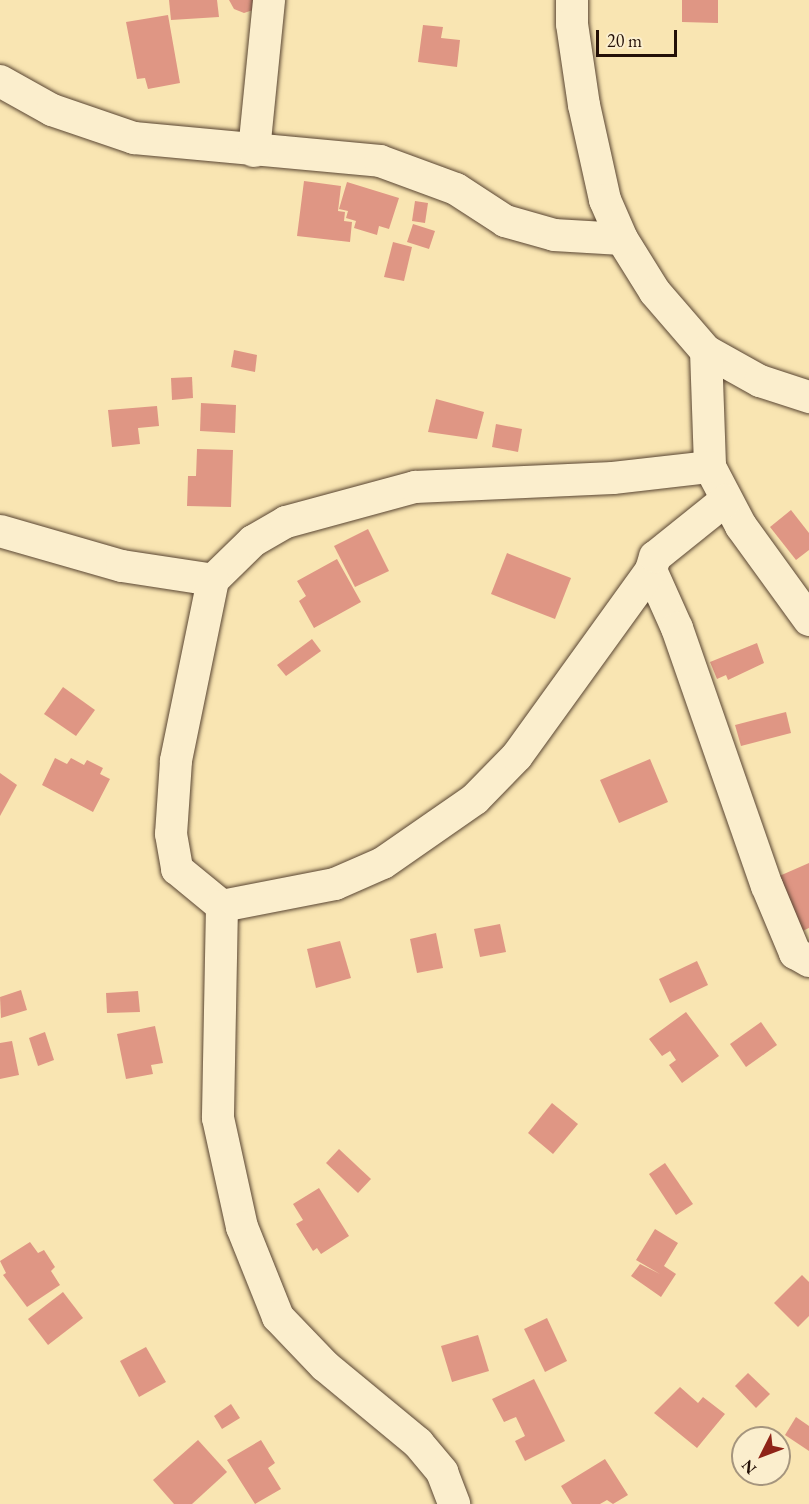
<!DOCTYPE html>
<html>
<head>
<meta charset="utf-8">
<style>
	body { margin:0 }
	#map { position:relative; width:809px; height:1504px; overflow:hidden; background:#f9e5b2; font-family:"EB Garamond",serif }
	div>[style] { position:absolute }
	.building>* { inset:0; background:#df9684 }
	.roads { filter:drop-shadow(0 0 2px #594532) drop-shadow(0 0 2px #594532) }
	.minor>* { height:32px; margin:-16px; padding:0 16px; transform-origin:16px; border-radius:16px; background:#fbeecd }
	span { translate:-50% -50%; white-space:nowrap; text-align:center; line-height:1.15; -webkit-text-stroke:4.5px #fbeecd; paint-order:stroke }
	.north { position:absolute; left:731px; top:1426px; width:60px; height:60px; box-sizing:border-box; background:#fbeecd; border:2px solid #a5957e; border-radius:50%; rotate:228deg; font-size:16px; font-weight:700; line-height:24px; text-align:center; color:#241007 }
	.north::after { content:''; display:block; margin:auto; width:21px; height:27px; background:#8f2418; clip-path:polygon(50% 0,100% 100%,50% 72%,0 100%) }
	.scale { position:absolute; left:596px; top:30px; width:81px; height:27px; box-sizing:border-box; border:3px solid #241007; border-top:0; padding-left:8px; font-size:18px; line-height:21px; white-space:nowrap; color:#241007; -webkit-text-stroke:4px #fbeecd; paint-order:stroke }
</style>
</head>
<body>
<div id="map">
	<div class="building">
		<i style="clip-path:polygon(169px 0,217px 0,219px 17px,171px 20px)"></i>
		<i style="clip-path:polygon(229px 0,259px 0,253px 10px,244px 13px,234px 9px)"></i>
		<i style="clip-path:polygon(682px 0,718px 0,718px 23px,682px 22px)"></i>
		<i style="clip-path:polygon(168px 15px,180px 83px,148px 89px,145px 78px,137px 79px,126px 22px)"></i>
		<i style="clip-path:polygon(423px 25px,443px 27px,441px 38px,460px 40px,457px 67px,418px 62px)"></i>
		<i style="clip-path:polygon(304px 181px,341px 186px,338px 211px,345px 212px,344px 221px,352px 222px,350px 242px,297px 236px)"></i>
		<i style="clip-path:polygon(347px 182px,399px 198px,389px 229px,379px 226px,377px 235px,354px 228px,356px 221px,346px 218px,348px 211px,339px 209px)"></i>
		<i style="clip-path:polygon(415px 201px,428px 203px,425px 223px,412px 221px)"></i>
		<i style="clip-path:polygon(413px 224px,435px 231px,429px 249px,407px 242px)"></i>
		<i style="clip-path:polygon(393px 242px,412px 247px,404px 281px,384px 277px)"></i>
		<i style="clip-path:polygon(234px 350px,257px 355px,255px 372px,231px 367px)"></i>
		<i style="clip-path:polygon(192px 377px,193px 398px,172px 400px,171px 378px)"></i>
		<i style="clip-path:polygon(436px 399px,484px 412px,477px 439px,428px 432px)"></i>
		<i style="clip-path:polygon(201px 403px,236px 405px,235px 433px,200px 431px)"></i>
		<i style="clip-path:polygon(157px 406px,159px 426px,138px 428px,140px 444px,112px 447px,108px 410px)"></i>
		<i style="clip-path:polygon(496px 424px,522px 429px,518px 452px,492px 447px)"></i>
		<i style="clip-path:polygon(197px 449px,233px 450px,231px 507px,187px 506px,188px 476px,196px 476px)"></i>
		<i style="clip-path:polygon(791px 510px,809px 533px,809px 550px,796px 560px,770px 527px)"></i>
		<i style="clip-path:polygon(368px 529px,389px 571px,355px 587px,334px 546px)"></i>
		<i style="clip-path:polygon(507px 553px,571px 578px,555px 619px,491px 594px)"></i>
		<i style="clip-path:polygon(337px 559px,361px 602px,314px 628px,299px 601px,306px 596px,297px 581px)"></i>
		<i style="clip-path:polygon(312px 639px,321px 651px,286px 676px,277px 665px)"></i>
		<i style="clip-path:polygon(757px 643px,764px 663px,728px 680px,726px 675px,717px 679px,710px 662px)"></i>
		<i style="clip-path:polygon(63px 687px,95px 710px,76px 736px,44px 714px)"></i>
		<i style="clip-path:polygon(786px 712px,791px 733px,741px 746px,735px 725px)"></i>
		<i style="clip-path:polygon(55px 758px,67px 764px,71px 758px,84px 765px,87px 760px,103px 768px,100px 774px,110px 779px,93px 812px,42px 785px)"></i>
		<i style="clip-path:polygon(650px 759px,668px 802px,619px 823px,600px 780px)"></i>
		<i style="clip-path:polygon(0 773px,17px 785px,0 816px)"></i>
		<i style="clip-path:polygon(809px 863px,809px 928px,800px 932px,777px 877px)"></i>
		<i style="clip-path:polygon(500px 924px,506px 952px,480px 957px,474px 929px)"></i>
		<i style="clip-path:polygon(436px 933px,443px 968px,417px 973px,410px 939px)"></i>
		<i style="clip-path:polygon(340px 941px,351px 978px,316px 988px,307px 949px)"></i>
		<i style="clip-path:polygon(697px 961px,708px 985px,670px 1003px,659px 979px)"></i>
		<i style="clip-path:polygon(21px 990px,27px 1010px,1px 1018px,0 997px)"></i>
		<i style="clip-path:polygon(138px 991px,140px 1012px,107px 1013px,106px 993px)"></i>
		<i style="clip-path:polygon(686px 1012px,719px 1056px,682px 1083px,669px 1065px,676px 1060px,670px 1051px,662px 1056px,649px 1039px)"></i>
		<i style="clip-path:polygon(761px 1022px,777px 1045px,746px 1067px,730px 1044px)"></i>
		<i style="clip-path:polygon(155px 1026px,163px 1063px,151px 1065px,153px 1074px,126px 1079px,117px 1034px)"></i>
		<i style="clip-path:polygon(45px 1032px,54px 1060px,38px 1066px,29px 1038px)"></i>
		<i style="clip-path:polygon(12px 1041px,19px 1075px,0 1079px,0 1043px)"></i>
		<i style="clip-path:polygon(552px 1103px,578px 1124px,553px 1154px,528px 1133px)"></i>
		<i style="clip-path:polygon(339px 1149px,371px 1179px,358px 1193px,326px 1163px)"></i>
		<i style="clip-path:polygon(665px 1163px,693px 1204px,676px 1215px,649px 1174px)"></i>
		<i style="clip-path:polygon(319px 1188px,349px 1236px,321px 1254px,317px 1248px,313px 1251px,296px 1224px,303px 1220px,293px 1204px)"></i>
		<i style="clip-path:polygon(655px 1229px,678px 1243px,664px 1266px,676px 1274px,661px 1297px,631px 1276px,640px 1264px,660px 1274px,636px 1260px)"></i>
		<i style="clip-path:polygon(30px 1242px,38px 1253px,44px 1250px,55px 1267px,51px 1271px,60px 1285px,27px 1307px,3px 1275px,6px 1273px,0 1261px)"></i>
		<i style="clip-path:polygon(802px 1275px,809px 1282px,809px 1316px,798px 1327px,774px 1303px)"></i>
		<i style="clip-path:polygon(63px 1292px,83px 1318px,48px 1345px,28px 1319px)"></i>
		<i style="clip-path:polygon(547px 1318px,567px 1361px,545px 1372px,524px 1329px)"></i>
		<i style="clip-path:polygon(478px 1335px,489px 1371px,452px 1382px,441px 1346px)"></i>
		<i style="clip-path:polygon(146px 1347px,166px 1382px,139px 1397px,120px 1361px)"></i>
		<i style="clip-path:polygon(748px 1373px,770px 1394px,756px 1408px,735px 1386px)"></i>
		<i style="clip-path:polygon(534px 1379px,565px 1441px,525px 1461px,515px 1441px,525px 1436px,516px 1417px,504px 1422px,492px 1399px)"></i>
		<i style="clip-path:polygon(680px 1387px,698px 1403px,703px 1397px,725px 1414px,697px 1448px,654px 1413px)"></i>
		<i style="clip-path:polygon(231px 1404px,240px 1418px,222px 1429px,214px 1416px)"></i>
		<i style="clip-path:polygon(796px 1417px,809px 1426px,809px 1451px,785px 1435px)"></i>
		<i style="clip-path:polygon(198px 1440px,227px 1472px,192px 1504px,174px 1504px,153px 1480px)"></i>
		<i style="clip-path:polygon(261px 1440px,275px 1463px,268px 1468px,281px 1489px,255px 1504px,227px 1460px)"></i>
		<i style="clip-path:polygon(605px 1459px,628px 1495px,613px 1504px,607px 1500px,600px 1504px,572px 1504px,561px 1486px)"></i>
	</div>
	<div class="roads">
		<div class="minor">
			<i style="left:572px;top:0;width:24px;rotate:90deg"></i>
			<i style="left:572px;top:24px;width:82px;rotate:81.6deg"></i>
			<i style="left:584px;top:105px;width:97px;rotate:77.5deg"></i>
			<i style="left:605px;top:200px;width:43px;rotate:66.4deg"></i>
			<i style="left:622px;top:239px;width:62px;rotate:58.1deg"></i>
			<i style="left:655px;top:292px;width:78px;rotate:49.2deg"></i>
			<i style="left:706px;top:351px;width:62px;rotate:29.1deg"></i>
			<i style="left:760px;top:381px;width:52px;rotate:18.1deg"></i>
			<i style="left:0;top:81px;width:60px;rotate:29.1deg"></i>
			<i style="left:52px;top:110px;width:87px;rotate:18.9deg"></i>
			<i style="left:134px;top:138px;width:247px;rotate:5.3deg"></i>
			<i style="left:380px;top:161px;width:81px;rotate:20.2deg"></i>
			<i style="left:456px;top:189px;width:59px;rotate:33.1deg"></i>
			<i style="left:505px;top:221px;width:51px;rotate:15.9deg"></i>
			<i style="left:554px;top:235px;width:68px;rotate:3.4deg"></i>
			<i style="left:254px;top:151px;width:152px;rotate:-84.3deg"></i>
			<i style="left:706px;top:351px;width:116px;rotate:88deg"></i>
			<i style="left:710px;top:467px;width:67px;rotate:62.3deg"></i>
			<i style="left:741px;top:526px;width:116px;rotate:54.1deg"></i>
			<i style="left:0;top:531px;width:127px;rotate:16deg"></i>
			<i style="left:122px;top:566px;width:92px;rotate:8.7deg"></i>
			<i style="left:213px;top:580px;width:56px;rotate:-44.3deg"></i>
			<i style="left:253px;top:541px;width:38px;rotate:-30deg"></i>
			<i style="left:286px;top:522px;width:134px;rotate:-15.2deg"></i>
			<i style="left:415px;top:487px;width:198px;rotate:-2.6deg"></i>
			<i style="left:613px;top:478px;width:98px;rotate:-6.5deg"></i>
			<i style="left:651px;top:570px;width:64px;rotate:65.9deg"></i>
			<i style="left:677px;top:628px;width:273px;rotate:70.8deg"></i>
			<i style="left:767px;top:886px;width:73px;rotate:67.3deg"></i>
			<i style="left:795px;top:953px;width:16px;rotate:30deg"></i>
			<i style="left:213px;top:580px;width:185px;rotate:101.6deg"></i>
			<i style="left:176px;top:761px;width:73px;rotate:93.9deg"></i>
			<i style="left:171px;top:834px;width:36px;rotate:80deg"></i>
			<i style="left:177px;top:869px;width:58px;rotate:39.4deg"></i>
			<i style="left:222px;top:906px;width:115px;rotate:-11deg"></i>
			<i style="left:335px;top:884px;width:52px;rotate:-23.6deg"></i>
			<i style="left:383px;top:863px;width:112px;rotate:-34.8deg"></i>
			<i style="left:475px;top:799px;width:60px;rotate:-45.7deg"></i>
			<i style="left:517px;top:756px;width:229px;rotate:-54.2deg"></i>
			<i style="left:651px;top:570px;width:14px;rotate:-73deg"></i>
			<i style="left:655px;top:557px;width:91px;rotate:-38.8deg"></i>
			<i style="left:222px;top:906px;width:212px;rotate:91.1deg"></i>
			<i style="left:218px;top:1118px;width:112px;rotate:77.6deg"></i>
			<i style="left:242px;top:1227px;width:97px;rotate:68.2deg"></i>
			<i style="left:278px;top:1317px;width:68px;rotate:46.2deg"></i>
			<i style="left:325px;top:1366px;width:121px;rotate:39.6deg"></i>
			<i style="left:418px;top:1443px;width:38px;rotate:50deg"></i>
			<i style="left:442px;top:1472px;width:34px;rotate:69deg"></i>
		</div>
	</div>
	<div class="north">N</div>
	<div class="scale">20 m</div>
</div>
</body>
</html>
